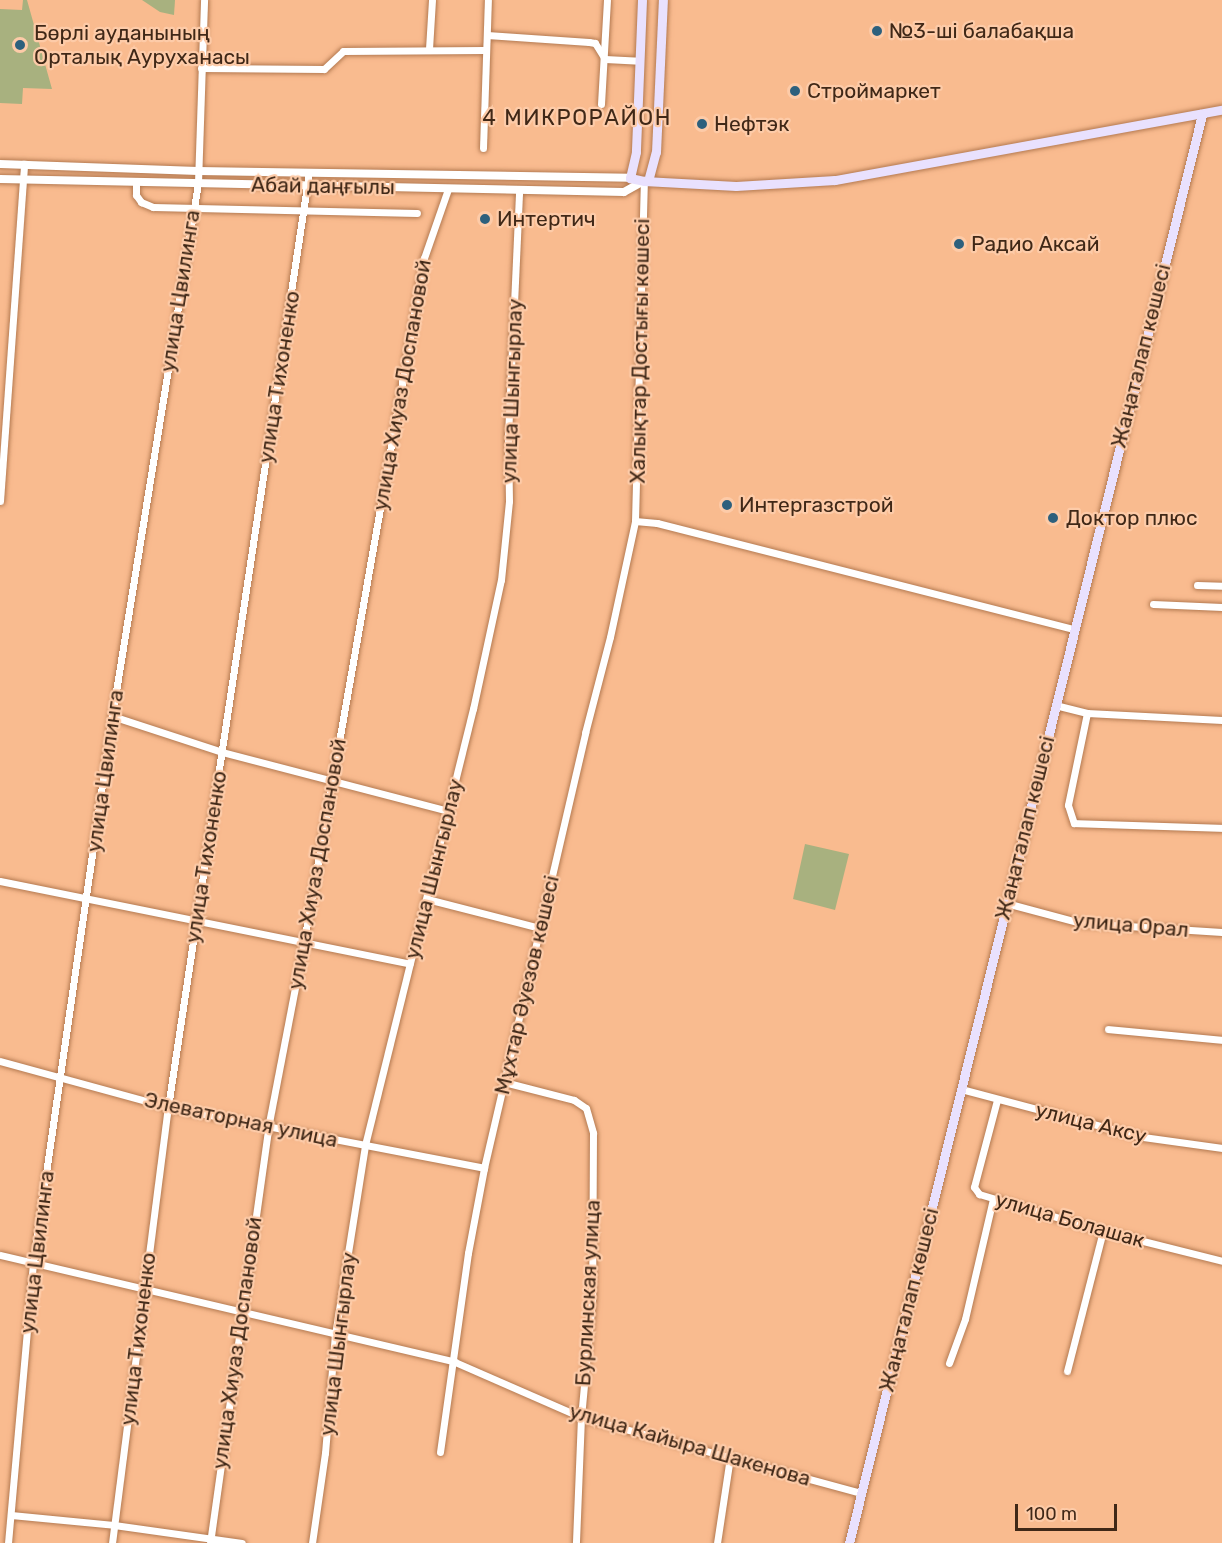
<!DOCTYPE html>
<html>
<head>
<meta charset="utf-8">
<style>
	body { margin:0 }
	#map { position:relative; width:1222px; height:1543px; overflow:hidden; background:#f9bb8f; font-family:Rubik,sans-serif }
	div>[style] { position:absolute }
	.green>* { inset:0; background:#a8b17f }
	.roads { filter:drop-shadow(0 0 2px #b47a51) drop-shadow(0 0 2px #b47a51) }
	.minor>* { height:7px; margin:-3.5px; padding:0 3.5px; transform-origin:3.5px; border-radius:3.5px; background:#fff }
	.tertiary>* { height:8px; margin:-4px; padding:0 4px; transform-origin:4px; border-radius:4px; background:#fff }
	.secondary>* { height:9px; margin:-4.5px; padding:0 4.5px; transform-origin:4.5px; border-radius:4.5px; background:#e9e1fe }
	.dots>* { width:16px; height:16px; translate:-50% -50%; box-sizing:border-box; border:3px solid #fdcba8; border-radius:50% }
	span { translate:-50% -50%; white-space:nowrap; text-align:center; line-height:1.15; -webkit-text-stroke:4.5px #fdcba8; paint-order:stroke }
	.poi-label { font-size:21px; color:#402817 }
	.left { translate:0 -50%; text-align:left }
	.street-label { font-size:21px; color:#402817 }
	.neighbourhood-label { font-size:22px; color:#402817; letter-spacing:1.5px }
	.scale { position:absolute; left:1015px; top:1504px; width:102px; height:27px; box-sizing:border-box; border:3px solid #402817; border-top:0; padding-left:8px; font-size:18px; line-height:21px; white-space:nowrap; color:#402817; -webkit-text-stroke:4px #fdcba8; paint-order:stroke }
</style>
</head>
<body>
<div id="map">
	<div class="green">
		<i style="clip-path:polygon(23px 0,27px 0,52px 89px,23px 88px,22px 104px,0 103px,0 9px,22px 10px)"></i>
		<i style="clip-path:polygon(142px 0,175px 0,174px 15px,160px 12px)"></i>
		<i style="clip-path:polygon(805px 844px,849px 854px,835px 910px,793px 899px)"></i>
	</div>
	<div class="roads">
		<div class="minor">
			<i style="left:487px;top:35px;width:102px;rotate:3.9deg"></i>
			<i style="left:589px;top:42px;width:6px;rotate:9deg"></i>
			<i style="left:595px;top:43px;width:19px;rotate:58deg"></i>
			<i style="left:605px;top:59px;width:34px;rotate:3deg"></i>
			<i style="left:429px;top:49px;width:49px;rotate:-86.5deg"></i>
			<i style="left:201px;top:68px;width:123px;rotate:0.5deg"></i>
			<i style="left:324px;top:69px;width:26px;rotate:-43deg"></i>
			<i style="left:343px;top:51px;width:142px;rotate:-0.4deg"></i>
			<i style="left:601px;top:104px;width:104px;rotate:-86.7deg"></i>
			<i style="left:483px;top:148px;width:148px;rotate:-88.1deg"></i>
			<i style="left:136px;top:182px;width:13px;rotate:90deg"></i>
			<i style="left:136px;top:195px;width:9px;rotate:54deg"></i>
			<i style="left:141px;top:202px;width:13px;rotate:23deg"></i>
			<i style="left:153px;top:207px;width:264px;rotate:1.3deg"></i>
			<i style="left:0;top:501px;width:338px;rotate:-85.9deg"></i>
			<i style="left:635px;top:521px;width:22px;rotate:5deg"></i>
			<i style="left:657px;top:523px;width:429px;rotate:14.3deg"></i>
			<i style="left:1197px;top:585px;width:25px;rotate:2deg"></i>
			<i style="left:1153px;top:604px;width:69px;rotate:2.5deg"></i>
			<i style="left:1055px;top:705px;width:33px;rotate:14deg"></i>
			<i style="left:1087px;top:713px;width:135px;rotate:3deg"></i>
			<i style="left:1087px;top:713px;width:94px;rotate:101.7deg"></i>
			<i style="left:1068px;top:805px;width:19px;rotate:72deg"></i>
			<i style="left:1074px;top:823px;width:148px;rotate:1.9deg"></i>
			<i style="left:112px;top:716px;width:116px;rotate:18.1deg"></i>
			<i style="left:222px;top:752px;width:234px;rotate:14.6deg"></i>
			<i style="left:0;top:881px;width:418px;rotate:11.4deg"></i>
			<i style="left:427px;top:899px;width:117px;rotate:14.4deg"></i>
			<i style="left:1006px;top:903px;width:78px;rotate:14.9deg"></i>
			<i style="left:1081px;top:923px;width:141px;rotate:3.7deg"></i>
			<i style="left:1108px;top:1029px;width:115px;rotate:5.5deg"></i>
			<i style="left:0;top:1061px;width:174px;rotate:15.3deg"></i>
			<i style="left:168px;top:1107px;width:322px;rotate:10.9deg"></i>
			<i style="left:504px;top:1082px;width:72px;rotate:14.4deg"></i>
			<i style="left:574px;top:1100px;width:14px;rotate:34deg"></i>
			<i style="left:586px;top:1108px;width:26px;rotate:74deg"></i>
			<i style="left:593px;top:1133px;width:166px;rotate:90.3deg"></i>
			<i style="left:592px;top:1299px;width:119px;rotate:95.3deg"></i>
			<i style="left:581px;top:1417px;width:126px;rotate:92.3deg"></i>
			<i style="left:961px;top:1089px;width:188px;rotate:14.8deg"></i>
			<i style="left:1143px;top:1137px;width:80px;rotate:7.9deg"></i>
			<i style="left:997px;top:1100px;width:90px;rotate:104.8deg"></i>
			<i style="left:974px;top:1187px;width:9px;rotate:54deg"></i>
			<i style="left:979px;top:1194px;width:129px;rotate:16.6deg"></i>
			<i style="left:1103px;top:1231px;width:123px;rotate:14.1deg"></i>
			<i style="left:0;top:1255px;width:467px;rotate:13.2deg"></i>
			<i style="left:455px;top:1362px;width:137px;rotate:23.6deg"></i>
			<i style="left:581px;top:1417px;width:290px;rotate:15.2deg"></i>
			<i style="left:949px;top:1363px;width:47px;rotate:-70deg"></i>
			<i style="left:965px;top:1319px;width:123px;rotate:-76.9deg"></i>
			<i style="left:1067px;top:1371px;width:145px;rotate:-75.6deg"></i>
			<i style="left:440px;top:1452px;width:201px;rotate:-82deg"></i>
			<i style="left:468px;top:1253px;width:86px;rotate:-79.3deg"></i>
			<i style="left:484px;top:1168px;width:447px;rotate:-76.9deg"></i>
			<i style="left:585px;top:733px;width:99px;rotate:-75.4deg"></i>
			<i style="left:610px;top:637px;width:119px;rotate:-77.8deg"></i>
			<i style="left:635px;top:521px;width:340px;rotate:-88.5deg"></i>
			<i style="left:11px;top:1515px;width:103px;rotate:5.5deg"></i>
			<i style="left:114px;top:1525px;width:129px;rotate:8deg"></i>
			<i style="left:8px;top:1543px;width:281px;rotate:-84.9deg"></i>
			<i style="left:33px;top:1263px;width:553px;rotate:-81.78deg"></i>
			<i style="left:112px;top:716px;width:540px;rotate:-80.83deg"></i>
			<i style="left:198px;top:183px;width:183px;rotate:-88.1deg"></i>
			<i style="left:112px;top:1543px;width:440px;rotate:-82.7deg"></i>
			<i style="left:168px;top:1107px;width:945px;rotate:-81.42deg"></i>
			<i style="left:210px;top:1543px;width:419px;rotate:-82deg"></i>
			<i style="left:268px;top:1128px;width:190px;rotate:-79.1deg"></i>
			<i style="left:304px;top:941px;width:693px;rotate:-80.04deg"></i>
			<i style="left:424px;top:258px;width:73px;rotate:-70.8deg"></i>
			<i style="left:312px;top:1543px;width:91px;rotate:-81.8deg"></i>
			<i style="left:325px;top:1453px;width:118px;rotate:-85.2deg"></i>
			<i style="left:335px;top:1335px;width:192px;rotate:-81deg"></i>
			<i style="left:365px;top:1145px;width:449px;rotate:-76.1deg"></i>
			<i style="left:473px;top:709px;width:132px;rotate:-77.8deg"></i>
			<i style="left:501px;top:580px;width:79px;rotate:-84.2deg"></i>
			<i style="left:509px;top:501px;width:65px;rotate:-90.9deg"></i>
			<i style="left:508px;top:436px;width:246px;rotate:-87.4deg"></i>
			<i style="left:717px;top:1543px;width:87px;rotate:-81.4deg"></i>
		</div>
		<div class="tertiary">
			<i style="left:0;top:164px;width:198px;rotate:2deg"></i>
			<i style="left:198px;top:171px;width:432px;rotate:0.9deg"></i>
			<i style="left:0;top:179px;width:624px;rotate:1.19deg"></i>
			<i style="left:624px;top:192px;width:23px;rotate:-29deg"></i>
		</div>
		<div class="secondary">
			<i style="left:642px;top:0;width:152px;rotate:92.3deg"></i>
			<i style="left:636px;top:152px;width:27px;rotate:103deg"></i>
			<i style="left:630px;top:178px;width:14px;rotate:12deg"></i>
			<i style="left:644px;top:181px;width:92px;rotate:3.1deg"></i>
			<i style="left:736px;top:186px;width:99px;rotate:-3.5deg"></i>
			<i style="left:835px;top:180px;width:393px;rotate:-10.3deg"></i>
			<i style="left:648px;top:181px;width:30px;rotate:-75deg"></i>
			<i style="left:656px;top:152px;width:152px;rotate:-87.4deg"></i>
			<i style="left:849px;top:1543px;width:1472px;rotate:-76.12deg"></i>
		</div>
	</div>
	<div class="dots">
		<i style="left:877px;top:31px;background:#2d607d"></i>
		<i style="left:20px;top:45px;background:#2d607d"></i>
		<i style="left:795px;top:91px;background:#2d607d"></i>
		<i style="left:702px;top:124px;background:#2d607d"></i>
		<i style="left:485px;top:219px;background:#2d607d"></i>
		<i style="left:959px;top:244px;background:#2d607d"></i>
		<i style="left:727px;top:505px;background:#2d607d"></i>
		<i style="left:1053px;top:518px;background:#2d607d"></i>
	</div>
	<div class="poi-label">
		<span class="left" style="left:889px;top:31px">№3-ші балабақша</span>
		<span class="left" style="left:34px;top:45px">Бөрлі ауданының<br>Орталық Ауруханасы</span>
		<span class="left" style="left:807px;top:91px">Строймаркет</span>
		<span class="left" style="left:714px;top:124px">Нефтэк</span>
		<span class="left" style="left:497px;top:219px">Интертич</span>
		<span class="left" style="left:971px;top:244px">Радио Аксай</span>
		<span class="left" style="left:739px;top:505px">Интергазстрой</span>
		<span class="left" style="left:1066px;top:518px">Доктор плюс</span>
	</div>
	<div class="street-label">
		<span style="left:323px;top:186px;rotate:1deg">Абай даңғылы</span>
		<span style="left:180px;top:291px;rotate:-81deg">улица Цвилинга</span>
		<span style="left:640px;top:351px;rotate:-89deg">Халықтар Достығы көшесі</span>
		<span style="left:1141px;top:356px;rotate:-76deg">Жаңаталап көшесі</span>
		<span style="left:279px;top:377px;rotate:-81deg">улица Тихоненко</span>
		<span style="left:402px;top:385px;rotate:-80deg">улица Хиуаз Доспановой</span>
		<span style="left:512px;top:391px;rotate:-88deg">улица Шынгырлау</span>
		<span style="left:105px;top:771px;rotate:-82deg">улица Цвилинга</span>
		<span style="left:1025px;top:828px;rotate:-76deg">Жаңаталап көшесі</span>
		<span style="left:206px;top:857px;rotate:-81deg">улица Тихоненко</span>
		<span style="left:317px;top:864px;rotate:-80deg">улица Хиуаз Доспановой</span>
		<span style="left:434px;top:869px;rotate:-76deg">улица Шынгырлау</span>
		<span style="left:1131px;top:925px;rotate:5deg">улица Орал</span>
		<span style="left:527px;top:985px;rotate:-77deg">Мұхтар Әуезов көшесі</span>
		<span style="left:241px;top:1120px;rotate:12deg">Элеваторная улица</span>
		<span style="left:1091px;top:1123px;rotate:14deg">улица Аксу</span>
		<span style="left:1070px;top:1220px;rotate:16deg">улица Болашак</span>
		<span style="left:37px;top:1252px;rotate:-83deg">улица Цвилинга</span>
		<span style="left:588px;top:1293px;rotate:-87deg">Бурлинская улица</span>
		<span style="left:909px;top:1300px;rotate:-76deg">Жаңаталап көшесі</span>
		<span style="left:138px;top:1339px;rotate:-83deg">улица Тихоненко</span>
		<span style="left:237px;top:1343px;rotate:-82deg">улица Хиуаз Доспановой</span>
		<span style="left:338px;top:1344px;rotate:-83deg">улица Шынгырлау</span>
		<span style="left:690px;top:1445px;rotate:16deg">улица Кайыра Шакенова</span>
	</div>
	<div class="neighbourhood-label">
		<span style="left:577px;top:118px">4 МИКРОРАЙОН</span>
	</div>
	<div class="scale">100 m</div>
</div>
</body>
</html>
